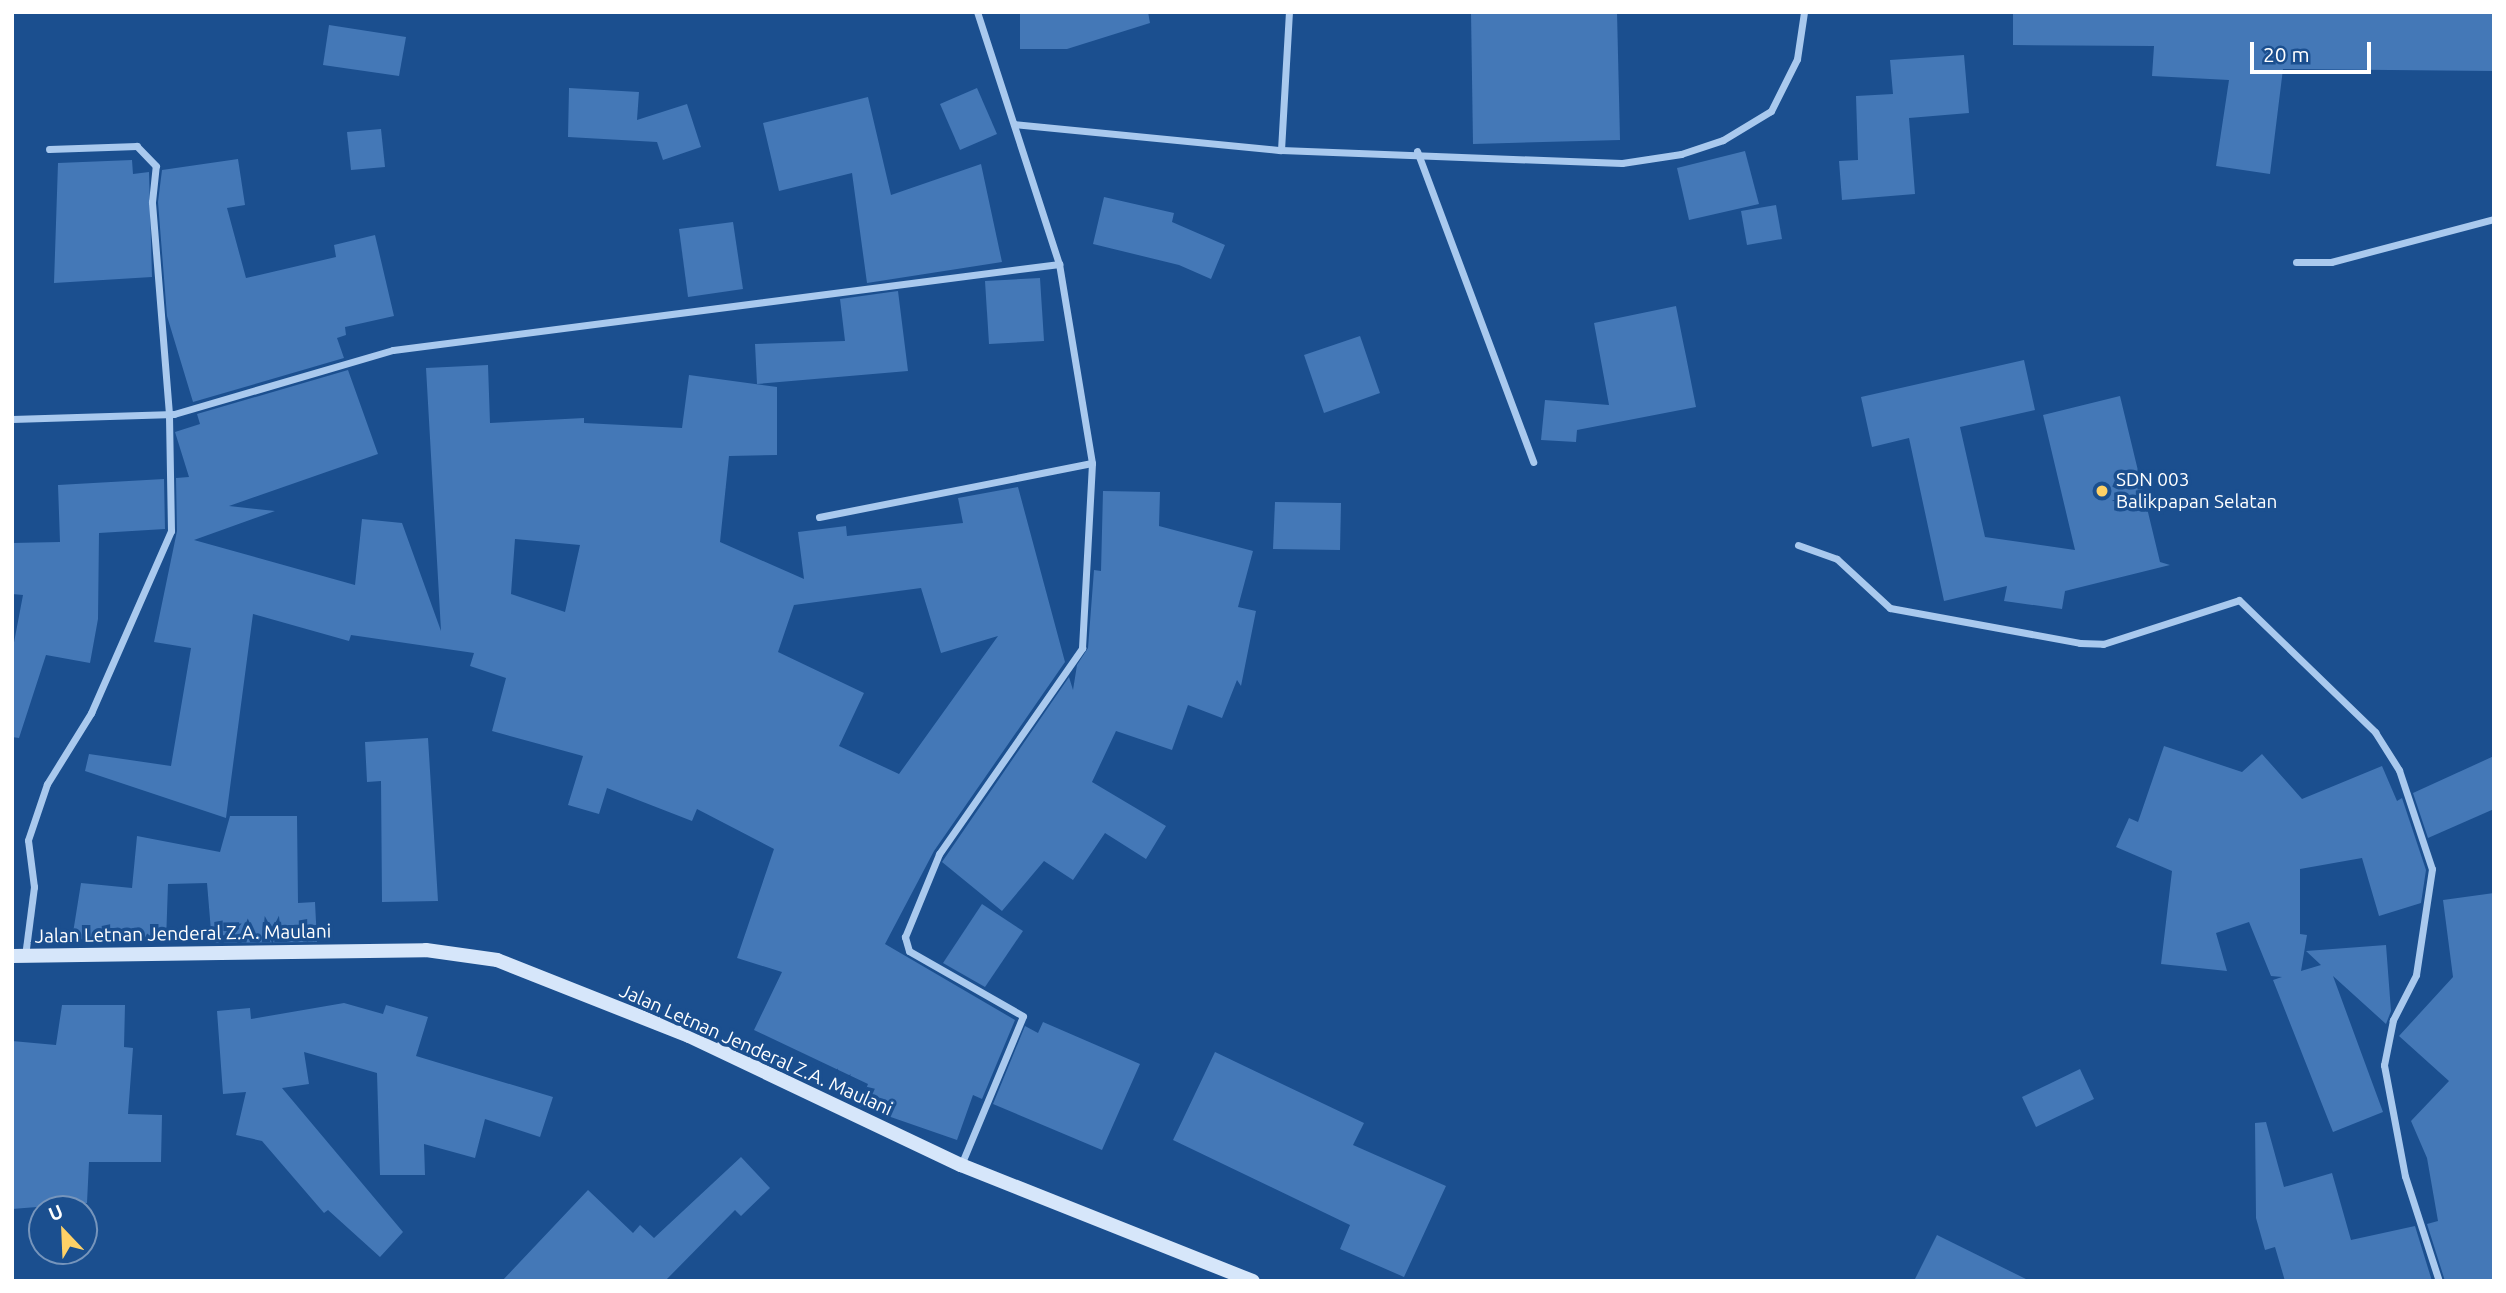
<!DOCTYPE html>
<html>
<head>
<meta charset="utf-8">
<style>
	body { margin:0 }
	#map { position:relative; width:2506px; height:1293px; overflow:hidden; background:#1b4f8f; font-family:Ubuntu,sans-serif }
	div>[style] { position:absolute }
	.building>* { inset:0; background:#4478b7 }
	.street>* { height:7px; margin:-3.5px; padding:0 3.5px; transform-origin:3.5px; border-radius:3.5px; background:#a9c9ee }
	.secondary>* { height:14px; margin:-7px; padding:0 7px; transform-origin:7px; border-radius:7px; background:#d6e6fa }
	.dots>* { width:19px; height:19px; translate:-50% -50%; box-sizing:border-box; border:4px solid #1b4f8f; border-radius:50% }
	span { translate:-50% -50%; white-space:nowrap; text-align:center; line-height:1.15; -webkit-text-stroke:7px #1b4f8f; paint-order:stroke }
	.poi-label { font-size:19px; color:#fff }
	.left { translate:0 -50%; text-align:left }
	.street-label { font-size:19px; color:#fff }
	.frame { position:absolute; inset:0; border:14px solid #fff; pointer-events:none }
	.north { position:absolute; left:28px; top:1195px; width:70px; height:70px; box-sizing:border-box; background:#1b4f8f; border:2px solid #7695bc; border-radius:50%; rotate:337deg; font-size:19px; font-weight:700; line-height:28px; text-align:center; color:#fff }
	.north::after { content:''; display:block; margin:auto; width:24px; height:32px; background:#ffd166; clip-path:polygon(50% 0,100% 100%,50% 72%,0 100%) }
	.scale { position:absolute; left:2250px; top:42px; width:121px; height:32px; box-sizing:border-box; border:4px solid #fff; border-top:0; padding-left:9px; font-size:21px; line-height:24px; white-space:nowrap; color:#fff; -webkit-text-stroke:5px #1b4f8f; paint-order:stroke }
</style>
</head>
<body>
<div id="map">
	<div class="building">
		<i style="clip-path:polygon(1020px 12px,1148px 12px,1150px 23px,1067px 49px,1020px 49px)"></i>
		<i style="clip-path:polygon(1471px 12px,1617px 12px,1620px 140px,1473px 144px)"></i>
		<i style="clip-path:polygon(2013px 12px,2494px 12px,2494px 71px,2283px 69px,2270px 174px,2216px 166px,2229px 80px,2152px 76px,2154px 46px,2013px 45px)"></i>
		<i style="clip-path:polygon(329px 25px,406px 37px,399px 76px,323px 65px)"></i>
		<i style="clip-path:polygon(1964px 55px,1969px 113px,1909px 118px,1915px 194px,1842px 200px,1839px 161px,1858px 160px,1856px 96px,1893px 94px,1890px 60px)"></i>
		<i style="clip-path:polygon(569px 88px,639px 92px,637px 120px,687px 104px,701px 147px,663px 160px,657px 142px,568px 137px)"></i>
		<i style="clip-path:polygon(977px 88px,997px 134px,960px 150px,940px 104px)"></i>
		<i style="clip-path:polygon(868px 97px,891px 195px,981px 164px,1002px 262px,867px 283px,852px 173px,779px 191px,763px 123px)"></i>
		<i style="clip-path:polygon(381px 129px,385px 167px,351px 170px,347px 132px)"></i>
		<i style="clip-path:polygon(1745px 151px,1759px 204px,1689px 220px,1677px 168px)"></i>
		<i style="clip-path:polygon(238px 159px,245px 205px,227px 208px,246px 278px,336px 257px,334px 245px,375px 235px,394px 316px,345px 327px,346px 335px,337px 338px,344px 358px,193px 402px,167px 316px,158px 202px,162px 170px)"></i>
		<i style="clip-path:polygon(132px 160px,133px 174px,149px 172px,152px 277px,54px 283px,58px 163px)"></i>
		<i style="clip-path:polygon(1104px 197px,1174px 213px,1172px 222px,1225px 245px,1211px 279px,1179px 265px,1093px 244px)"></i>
		<i style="clip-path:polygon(1776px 205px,1782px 239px,1747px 245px,1741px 211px)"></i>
		<i style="clip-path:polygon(733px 222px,743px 289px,688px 297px,679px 229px)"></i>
		<i style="clip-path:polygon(1040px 278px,1044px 341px,989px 344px,985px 281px)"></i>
		<i style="clip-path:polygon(898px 291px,908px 371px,757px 384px,755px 344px,845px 341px,840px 299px)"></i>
		<i style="clip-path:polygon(1676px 306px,1696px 407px,1577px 430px,1576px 442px,1541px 440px,1545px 400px,1609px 405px,1594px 323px)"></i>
		<i style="clip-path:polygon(1360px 336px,1380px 393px,1324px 413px,1304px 355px)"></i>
		<i style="clip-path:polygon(2024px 360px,2035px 410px,1960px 427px,1985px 537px,2075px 550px,2043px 415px,2120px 396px,2160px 562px,2170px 565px,2065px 591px,2062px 609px,2004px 601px,2007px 586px,1944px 601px,1909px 438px,1872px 447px,1861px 397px)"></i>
		<i style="clip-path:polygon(evenodd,488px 365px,490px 423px,584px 418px,584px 423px,682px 428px,689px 375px,777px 387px,777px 455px,729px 456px,720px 542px,804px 579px,798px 532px,846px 526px,847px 536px,963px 523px,958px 498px,1018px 487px,1065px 662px,934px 851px,885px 944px,1015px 1020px,982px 1099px,973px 1095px,957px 1140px,859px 1106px,868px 1084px,754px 1030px,782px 972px,737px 958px,774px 849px,697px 809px,692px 821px,607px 788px,599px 814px,568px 805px,583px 756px,492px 731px,506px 678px,470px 666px,474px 653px,351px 635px,349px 641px,253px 614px,226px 818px,85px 771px,89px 754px,171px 766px,191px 648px,154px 642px,177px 531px,176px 478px,189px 477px,175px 432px,200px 424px,197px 414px,348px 370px,378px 454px,229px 506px,275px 511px,194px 540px,355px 585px,362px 519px,402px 523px,441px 631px,426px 368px,488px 365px,515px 539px,580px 545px,565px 612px,511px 594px,515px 539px,488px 365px,921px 588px,941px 653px,998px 636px,899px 774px,839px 746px,864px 693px,778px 652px,794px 605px,921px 588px)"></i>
		<i style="clip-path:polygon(164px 479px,165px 529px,99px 533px,98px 619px,90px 663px,46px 655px,19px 738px,12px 737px,12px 653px,23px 595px,12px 594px,12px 543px,60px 542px,58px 485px)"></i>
		<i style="clip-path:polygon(1103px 491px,1160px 492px,1159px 526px,1253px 551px,1238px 607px,1256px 611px,1241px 686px,1237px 680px,1222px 718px,1188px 705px,1172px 750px,1116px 731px,1092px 782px,1166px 826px,1146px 859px,1105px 833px,1073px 880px,1044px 861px,1002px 911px,942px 862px,1069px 677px,1073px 690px,1077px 665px,1088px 648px,1094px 570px,1101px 571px)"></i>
		<i style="clip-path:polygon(1275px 502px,1341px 503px,1340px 550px,1273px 549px)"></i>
		<i style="clip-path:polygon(428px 738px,438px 901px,382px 902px,381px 781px,367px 782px,365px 742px)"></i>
		<i style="clip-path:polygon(2164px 746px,2242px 772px,2262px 754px,2302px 799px,2382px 766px,2397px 801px,2402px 798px,2426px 870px,2421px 903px,2379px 916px,2362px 858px,2300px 869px,2300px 934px,2307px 935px,2301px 971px,2321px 965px,2306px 951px,2386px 945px,2391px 1011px,2386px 1024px,2333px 976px,2383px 1112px,2333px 1132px,2273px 980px,2282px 977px,2271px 976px,2249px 922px,2216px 933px,2227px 971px,2161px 964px,2172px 871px,2116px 847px,2129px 818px,2138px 822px)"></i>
		<i style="clip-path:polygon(2494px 756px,2494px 809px,2428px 838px,2413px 793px)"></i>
		<i style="clip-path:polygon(230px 816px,297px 816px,298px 903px,315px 902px,317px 942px,212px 943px,207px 883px,168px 884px,166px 942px,72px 939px,81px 883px,132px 888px,137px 836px,220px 852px)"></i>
		<i style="clip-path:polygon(2494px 893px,2494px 1281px,2445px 1281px,2427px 1224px,2438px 1221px,2427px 1158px,2411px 1121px,2449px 1081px,2399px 1036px,2453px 977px,2443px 900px)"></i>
		<i style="clip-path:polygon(982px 904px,1023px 931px,985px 987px,943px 963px)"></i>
		<i style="clip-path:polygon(344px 1003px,383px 1014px,386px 1005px,428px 1017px,416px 1056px,553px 1097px,540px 1137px,485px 1119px,475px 1158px,424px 1144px,425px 1175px,380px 1175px,377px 1073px,304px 1052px,309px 1084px,282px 1088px,403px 1232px,380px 1257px,328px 1210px,324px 1213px,262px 1141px,236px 1135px,246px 1092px,223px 1094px,217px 1011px,250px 1008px,251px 1019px)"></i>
		<i style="clip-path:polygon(62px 1005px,125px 1005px,124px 1047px,133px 1048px,128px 1114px,162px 1115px,161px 1162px,89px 1162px,87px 1203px,12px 1209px,12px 1041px,56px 1045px)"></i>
		<i style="clip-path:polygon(1043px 1022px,1140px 1064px,1102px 1150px,993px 1104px,1025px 1026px,1038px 1033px)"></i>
		<i style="clip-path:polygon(1215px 1052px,1364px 1123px,1353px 1145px,1446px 1186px,1404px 1277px,1340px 1249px,1350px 1225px,1173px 1140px)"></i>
		<i style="clip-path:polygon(2080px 1069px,2094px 1099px,2036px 1127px,2022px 1097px)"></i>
		<i style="clip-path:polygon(2266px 1122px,2284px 1187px,2332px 1173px,2351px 1240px,2415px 1226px,2432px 1281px,2285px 1281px,2275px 1247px,2265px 1250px,2256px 1218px,2255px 1123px)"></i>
		<i style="clip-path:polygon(741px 1157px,770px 1188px,741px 1216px,735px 1210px,665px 1281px,502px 1281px,588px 1190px,633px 1233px,640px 1225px,654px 1238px)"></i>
		<i style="clip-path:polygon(1937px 1235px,2030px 1281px,1914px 1281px)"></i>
	</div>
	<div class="street">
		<i style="left:1014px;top:124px;width:268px;rotate:5.6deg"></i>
		<i style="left:1281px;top:150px;width:341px;rotate:2.2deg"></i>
		<i style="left:1622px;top:163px;width:60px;rotate:-8.7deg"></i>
		<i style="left:1681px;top:154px;width:44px;rotate:-18.4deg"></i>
		<i style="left:1723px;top:140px;width:56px;rotate:-31.1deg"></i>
		<i style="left:1771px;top:111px;width:58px;rotate:-63.4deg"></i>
		<i style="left:1797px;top:59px;width:48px;rotate:-81.5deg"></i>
		<i style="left:1281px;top:150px;width:138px;rotate:-86.7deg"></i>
		<i style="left:1417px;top:151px;width:332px;rotate:69.5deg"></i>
		<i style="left:2296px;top:262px;width:35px"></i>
		<i style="left:2331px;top:262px;width:169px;rotate:-14.8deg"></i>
		<i style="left:12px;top:419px;width:162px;rotate:-1.8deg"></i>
		<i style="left:174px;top:414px;width:228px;rotate:-16.3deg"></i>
		<i style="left:393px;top:350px;width:672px;rotate:-7.36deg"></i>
		<i style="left:819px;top:517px;width:278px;rotate:-11.2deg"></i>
		<i style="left:1798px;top:545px;width:41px;rotate:19.7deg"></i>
		<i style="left:1837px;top:559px;width:72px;rotate:42.8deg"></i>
		<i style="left:1890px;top:608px;width:193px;rotate:10.4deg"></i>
		<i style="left:2080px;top:643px;width:23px;rotate:2deg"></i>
		<i style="left:2103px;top:644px;width:143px;rotate:-17.9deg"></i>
		<i style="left:2239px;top:600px;width:190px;rotate:44.1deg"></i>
		<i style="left:2375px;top:732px;width:45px;rotate:57.7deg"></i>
		<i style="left:2399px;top:770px;width:104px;rotate:71.6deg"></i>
		<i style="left:2432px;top:869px;width:107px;rotate:98.6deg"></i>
		<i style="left:2416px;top:975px;width:51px;rotate:117.1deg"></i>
		<i style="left:2393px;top:1020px;width:46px;rotate:101.3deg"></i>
		<i style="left:2384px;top:1065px;width:113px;rotate:79.3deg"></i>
		<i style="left:2405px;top:1176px;width:110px;rotate:72.1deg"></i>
		<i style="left:25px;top:956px;width:70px;rotate:-82.6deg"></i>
		<i style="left:34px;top:887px;width:47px;rotate:-97.3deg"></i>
		<i style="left:28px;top:840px;width:59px;rotate:-71.3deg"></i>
		<i style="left:47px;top:784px;width:84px;rotate:-58.2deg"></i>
		<i style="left:91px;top:713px;width:199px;rotate:-66.3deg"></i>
		<i style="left:171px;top:531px;width:117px;rotate:-91deg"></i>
		<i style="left:169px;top:414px;width:213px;rotate:-94.6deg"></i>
		<i style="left:152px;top:202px;width:36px;rotate:-84deg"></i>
		<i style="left:156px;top:166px;width:28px;rotate:-134deg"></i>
		<i style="left:137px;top:146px;width:88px;rotate:178deg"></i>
		<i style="left:961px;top:1165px;width:161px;rotate:-67.4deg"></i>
		<i style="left:1023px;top:1016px;width:131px;rotate:-150.3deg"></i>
		<i style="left:909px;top:951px;width:15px;rotate:-106deg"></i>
		<i style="left:905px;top:937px;width:90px;rotate:-67.7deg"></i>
		<i style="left:939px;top:854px;width:251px;rotate:-55.2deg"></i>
		<i style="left:1082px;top:648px;width:185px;rotate:-86.9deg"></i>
		<i style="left:1092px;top:463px;width:202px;rotate:-99.4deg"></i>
		<i style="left:1059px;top:264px;width:265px;rotate:-108deg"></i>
	</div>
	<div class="secondary">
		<i style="left:12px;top:956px;width:414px;rotate:-0.8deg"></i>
		<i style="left:426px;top:950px;width:72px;rotate:8deg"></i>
		<i style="left:497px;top:960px;width:206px;rotate:21.6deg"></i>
		<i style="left:689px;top:1036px;width:301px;rotate:25.4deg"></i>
		<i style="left:961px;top:1165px;width:314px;rotate:21.7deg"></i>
	</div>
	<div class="dots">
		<i style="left:2102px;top:491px;background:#ffd166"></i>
	</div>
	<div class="poi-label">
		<span class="left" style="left:2116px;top:491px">SDN 003<br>Balikpapan Selatan</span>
	</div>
	<div class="street-label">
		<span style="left:183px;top:934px;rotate:-1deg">Jalan Letnan Jenderal Z.A. Maulani</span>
		<span style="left:756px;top:1050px;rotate:24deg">Jalan Letnan Jenderal Z.A. Maulani</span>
	</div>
	<div class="frame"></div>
	<div class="north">U</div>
	<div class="scale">20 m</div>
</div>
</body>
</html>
